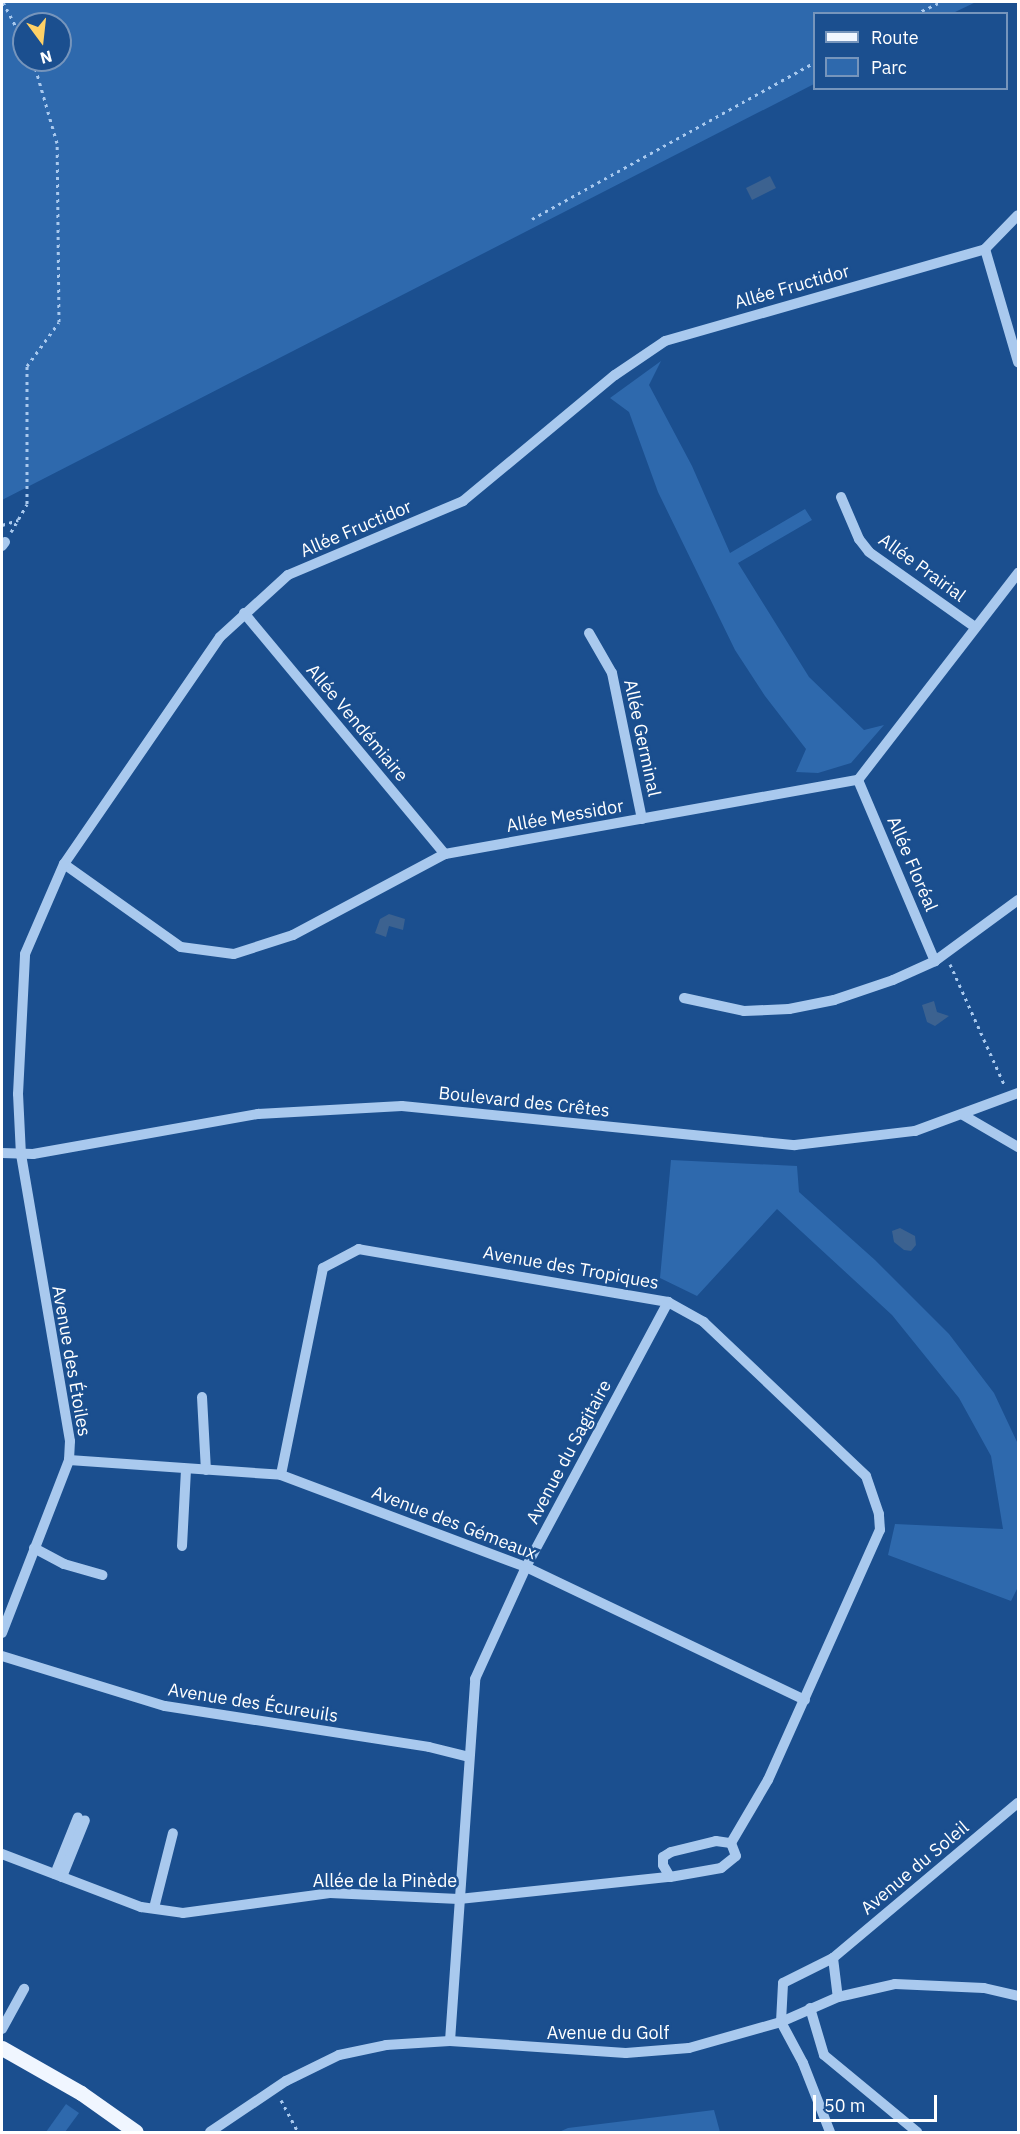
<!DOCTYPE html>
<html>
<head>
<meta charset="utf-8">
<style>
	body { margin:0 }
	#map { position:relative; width:1020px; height:2134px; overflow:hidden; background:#1b4f8f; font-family:"IBM Plex Sans",sans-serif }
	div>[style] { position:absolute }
	.green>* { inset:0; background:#2e69ad }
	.water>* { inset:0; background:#3c6290 }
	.path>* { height:3px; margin-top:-1.5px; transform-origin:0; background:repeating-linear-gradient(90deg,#a9c9ee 0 3px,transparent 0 7.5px) }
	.minor>* { height:10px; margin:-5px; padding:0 5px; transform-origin:5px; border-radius:5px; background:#a9c9ee }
	.major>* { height:15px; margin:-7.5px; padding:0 7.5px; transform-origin:7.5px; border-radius:7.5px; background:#f0f6ff }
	span { translate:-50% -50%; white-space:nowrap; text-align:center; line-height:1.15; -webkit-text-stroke:5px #1b4f8f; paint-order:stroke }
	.street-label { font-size:18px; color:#fff }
	.frame { position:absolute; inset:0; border:3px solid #fff; pointer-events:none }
	.legend { position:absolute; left:813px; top:12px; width:195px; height:78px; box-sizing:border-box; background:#1b4f8f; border:2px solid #7695bc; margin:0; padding:8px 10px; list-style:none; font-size:18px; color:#fff }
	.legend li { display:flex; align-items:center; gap:12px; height:30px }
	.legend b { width:30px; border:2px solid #7695bc }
	.north { position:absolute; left:12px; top:12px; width:60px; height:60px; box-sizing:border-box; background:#1b4f8f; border:2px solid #7695bc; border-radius:50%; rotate:165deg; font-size:16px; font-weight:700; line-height:24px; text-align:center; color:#fff }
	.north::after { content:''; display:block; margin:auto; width:21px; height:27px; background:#ffd166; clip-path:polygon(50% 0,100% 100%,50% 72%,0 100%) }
	.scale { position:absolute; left:813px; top:2095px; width:124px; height:27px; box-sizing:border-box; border:3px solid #fff; border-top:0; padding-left:8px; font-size:18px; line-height:21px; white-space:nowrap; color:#fff; -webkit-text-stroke:4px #1b4f8f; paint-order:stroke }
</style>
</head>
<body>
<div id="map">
	<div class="green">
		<i style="clip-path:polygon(evenodd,2px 2px,976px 2px,953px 13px,814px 14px,814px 84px,2px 500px,2px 2px,24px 24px,60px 24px,60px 60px,24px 60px,24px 24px)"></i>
		<i style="clip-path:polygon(661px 361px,649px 385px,692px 466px,730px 553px,805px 509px,812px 520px,738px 563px,809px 677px,864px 730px,884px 725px,851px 763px,818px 773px,796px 772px,806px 749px,765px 696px,735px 650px,658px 492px,629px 412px,610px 398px)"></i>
		<i style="clip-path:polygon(671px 1160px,797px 1166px,799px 1192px,875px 1260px,949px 1334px,994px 1393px,1018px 1444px,1018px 1587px,1011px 1601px,888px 1555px,895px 1524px,1003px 1529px,991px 1456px,959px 1398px,892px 1315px,777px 1209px,697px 1296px,660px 1278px)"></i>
		<i style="clip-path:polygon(66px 2104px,79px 2113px,65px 2132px,46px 2132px)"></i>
		<i style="clip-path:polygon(714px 2110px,720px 2132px,559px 2132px,568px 2128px)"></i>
	</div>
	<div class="water">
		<i style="clip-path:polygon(770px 176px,776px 188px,752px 200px,746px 188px)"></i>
		<i style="clip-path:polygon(389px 914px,405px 919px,403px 930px,389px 926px,386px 937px,375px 933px,380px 919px)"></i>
		<i style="clip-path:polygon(934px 1001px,937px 1012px,949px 1016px,935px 1026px,927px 1022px,922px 1005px)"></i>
		<i style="clip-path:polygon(900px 1228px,915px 1236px,916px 1245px,911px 1251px,904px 1250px,894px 1242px,892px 1231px)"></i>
	</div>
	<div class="path">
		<i style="left:3px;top:2px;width:45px;rotate:62.3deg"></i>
		<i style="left:915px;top:14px;width:29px;rotate:-25deg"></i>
		<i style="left:532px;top:219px;width:322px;rotate:-29deg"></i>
		<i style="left:2px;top:525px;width:17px;rotate:-17deg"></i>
		<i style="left:11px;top:532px;width:32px;rotate:-60deg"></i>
		<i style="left:27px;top:504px;width:138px;rotate:-90deg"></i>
		<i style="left:27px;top:366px;width:54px;rotate:-54deg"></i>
		<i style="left:59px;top:322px;width:179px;rotate:-90.6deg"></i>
		<i style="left:57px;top:143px;width:86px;rotate:-106.1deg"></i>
		<i style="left:950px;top:964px;width:132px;rotate:65.8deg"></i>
		<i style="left:281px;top:2100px;width:36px;rotate:62deg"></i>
	</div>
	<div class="minor">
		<i style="left:985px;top:249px;width:118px;rotate:73.7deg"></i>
		<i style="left:841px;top:497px;width:46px;rotate:66.8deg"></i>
		<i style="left:859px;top:539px;width:16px;rotate:52deg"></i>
		<i style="left:869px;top:552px;width:130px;rotate:35.3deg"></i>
		<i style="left:2px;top:546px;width:5px;rotate:-53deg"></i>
		<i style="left:244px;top:613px;width:314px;rotate:50.2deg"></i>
		<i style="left:589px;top:633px;width:46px;rotate:60.1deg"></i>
		<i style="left:612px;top:673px;width:149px;rotate:78.4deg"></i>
		<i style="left:858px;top:780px;width:197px;rotate:67deg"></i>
		<i style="left:64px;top:864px;width:143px;rotate:35.4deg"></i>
		<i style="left:181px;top:947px;width:53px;rotate:7.5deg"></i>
		<i style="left:234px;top:954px;width:62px;rotate:-17.9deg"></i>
		<i style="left:293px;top:935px;width:172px;rotate:-28.1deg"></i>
		<i style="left:445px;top:854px;width:420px;rotate:-10.2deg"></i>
		<i style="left:858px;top:780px;width:262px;rotate:-52.3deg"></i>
		<i style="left:684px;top:998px;width:61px;rotate:12.2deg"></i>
		<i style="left:744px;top:1011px;width:45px;rotate:-2.5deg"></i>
		<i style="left:789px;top:1009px;width:46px;rotate:-11.3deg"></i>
		<i style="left:834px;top:1000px;width:62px;rotate:-18.7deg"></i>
		<i style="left:893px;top:980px;width:46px;rotate:-24.3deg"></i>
		<i style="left:935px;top:961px;width:103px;rotate:-36.3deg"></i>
		<i style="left:963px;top:1115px;width:64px;rotate:30.2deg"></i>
		<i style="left:2px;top:1153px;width:31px;rotate:2deg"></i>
		<i style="left:33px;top:1154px;width:229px;rotate:-10.1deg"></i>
		<i style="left:258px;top:1114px;width:144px;rotate:-3.2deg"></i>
		<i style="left:402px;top:1106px;width:395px;rotate:5.7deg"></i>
		<i style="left:795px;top:1145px;width:121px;rotate:-6.7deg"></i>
		<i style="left:915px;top:1131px;width:110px;rotate:-20.3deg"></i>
		<i style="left:202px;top:1397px;width:73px;rotate:86.9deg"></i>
		<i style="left:69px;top:1460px;width:213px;rotate:4deg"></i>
		<i style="left:281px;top:1475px;width:262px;rotate:20.6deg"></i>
		<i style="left:526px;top:1567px;width:309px;rotate:25.5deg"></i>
		<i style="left:182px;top:1546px;width:77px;rotate:-87deg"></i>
		<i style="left:34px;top:1548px;width:34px;rotate:28deg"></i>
		<i style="left:64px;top:1564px;width:40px;rotate:16deg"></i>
		<i style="left:2px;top:1633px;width:186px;rotate:-68.8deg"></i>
		<i style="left:69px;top:1460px;width:19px;rotate:-87deg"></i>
		<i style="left:70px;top:1441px;width:290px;rotate:-99.7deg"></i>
		<i style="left:21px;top:1155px;width:61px;rotate:-92.8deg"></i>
		<i style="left:18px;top:1094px;width:140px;rotate:-87.1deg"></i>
		<i style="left:25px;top:954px;width:98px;rotate:-66.6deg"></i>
		<i style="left:64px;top:864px;width:275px;rotate:-55.5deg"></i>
		<i style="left:220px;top:637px;width:92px;rotate:-42.4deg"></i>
		<i style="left:288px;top:575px;width:190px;rotate:-22.9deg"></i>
		<i style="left:463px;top:501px;width:197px;rotate:-39.7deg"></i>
		<i style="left:615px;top:375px;width:60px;rotate:-34.2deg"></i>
		<i style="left:665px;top:341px;width:333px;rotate:-16deg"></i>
		<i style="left:985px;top:249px;width:47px;rotate:-45.9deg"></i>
		<i style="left:2px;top:1656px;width:170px;rotate:17.1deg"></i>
		<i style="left:165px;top:1706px;width:267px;rotate:8.8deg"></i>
		<i style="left:429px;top:1747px;width:41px;rotate:14deg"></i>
		<i style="left:2px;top:1854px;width:149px;rotate:20.9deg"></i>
		<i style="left:141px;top:1907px;width:42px;rotate:8.1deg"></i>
		<i style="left:183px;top:1913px;width:148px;rotate:-7.7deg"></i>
		<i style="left:330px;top:1893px;width:129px;rotate:2.7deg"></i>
		<i style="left:459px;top:1899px;width:212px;rotate:-6deg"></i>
		<i style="left:670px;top:1877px;width:52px;rotate:-10deg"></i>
		<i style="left:721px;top:1868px;width:19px;rotate:-39deg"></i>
		<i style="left:736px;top:1856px;width:14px;rotate:-111deg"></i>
		<i style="left:731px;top:1843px;width:73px;rotate:-59.6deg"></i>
		<i style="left:768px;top:1780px;width:274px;rotate:-65.9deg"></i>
		<i style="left:880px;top:1530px;width:16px;rotate:-94deg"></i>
		<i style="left:879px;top:1514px;width:40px;rotate:-108.9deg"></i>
		<i style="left:866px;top:1476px;width:224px;rotate:-136.5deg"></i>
		<i style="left:704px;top:1322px;width:41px;rotate:-150.9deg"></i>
		<i style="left:668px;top:1302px;width:314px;rotate:-170.3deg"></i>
		<i style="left:359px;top:1249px;width:41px;rotate:152.2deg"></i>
		<i style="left:323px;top:1268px;width:211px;rotate:101.5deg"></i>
		<i style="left:55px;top:1874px;width:61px;rotate:-68deg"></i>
		<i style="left:62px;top:1877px;width:61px;rotate:-68deg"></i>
		<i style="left:670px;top:1877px;width:14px;rotate:-120deg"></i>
		<i style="left:663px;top:1865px;width:8px;rotate:-90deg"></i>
		<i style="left:663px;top:1857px;width:9px;rotate:-32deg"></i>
		<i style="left:671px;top:1852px;width:46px;rotate:-13.7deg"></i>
		<i style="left:716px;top:1841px;width:15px;rotate:8deg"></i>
		<i style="left:154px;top:1908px;width:77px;rotate:-75.8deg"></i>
		<i style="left:833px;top:1958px;width:39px;rotate:83deg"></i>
		<i style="left:810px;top:2008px;width:49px;rotate:73.4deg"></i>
		<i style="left:2px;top:2029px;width:46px;rotate:-61.2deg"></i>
		<i style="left:450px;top:2041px;width:363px;rotate:-86deg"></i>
		<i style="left:475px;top:1679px;width:123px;rotate:-65.5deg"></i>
		<i style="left:526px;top:1567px;width:301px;rotate:-61.8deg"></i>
		<i style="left:824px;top:2055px;width:121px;rotate:39.6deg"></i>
		<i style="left:210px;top:2132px;width:92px;rotate:-33.9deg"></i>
		<i style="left:286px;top:2081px;width:59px;rotate:-26.1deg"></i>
		<i style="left:339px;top:2055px;width:48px;rotate:-12deg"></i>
		<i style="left:386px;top:2045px;width:64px;rotate:-3.6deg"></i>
		<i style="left:450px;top:2041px;width:176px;rotate:3.9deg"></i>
		<i style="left:626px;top:2053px;width:63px;rotate:-4.5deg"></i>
		<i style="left:689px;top:2048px;width:96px;rotate:-15.8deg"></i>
		<i style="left:781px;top:2022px;width:62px;rotate:-23.7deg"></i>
		<i style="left:838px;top:1997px;width:58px;rotate:-12.8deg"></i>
		<i style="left:895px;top:1984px;width:89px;rotate:2.6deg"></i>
		<i style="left:984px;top:1988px;width:35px;rotate:13deg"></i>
		<i style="left:830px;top:2132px;width:74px;rotate:-111.4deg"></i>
		<i style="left:803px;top:2063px;width:47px;rotate:-118.2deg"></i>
		<i style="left:781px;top:2022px;width:39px;rotate:-87deg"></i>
		<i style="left:783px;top:1983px;width:56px;rotate:-26.6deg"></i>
		<i style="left:833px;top:1958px;width:241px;rotate:-40deg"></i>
	</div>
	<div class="major">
		<i style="left:2px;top:2048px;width:91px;rotate:29.7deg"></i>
		<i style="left:81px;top:2093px;width:67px;rotate:35.3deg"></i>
	</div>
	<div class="street-label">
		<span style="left:792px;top:287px;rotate:-16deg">Allée Fructidor</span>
		<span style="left:356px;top:529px;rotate:-23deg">Allée Fructidor</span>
		<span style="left:922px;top:568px;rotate:36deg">Allée Prairial</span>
		<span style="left:357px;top:723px;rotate:50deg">Allée Vendémiaire</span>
		<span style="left:642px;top:738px;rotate:78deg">Allée Germinal</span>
		<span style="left:565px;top:816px;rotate:-10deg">Allée Messidor</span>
		<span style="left:912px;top:864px;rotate:67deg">Allée Floréal</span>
		<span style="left:524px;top:1102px;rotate:6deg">Boulevard des Crêtes</span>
		<span style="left:571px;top:1268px;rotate:10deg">Avenue des Tropiques</span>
		<span style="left:71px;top:1361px;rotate:80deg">Avenue des Étoiles</span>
		<span style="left:569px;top:1452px;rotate:-62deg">Avenue du Sagitaire</span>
		<span style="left:454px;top:1523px;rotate:21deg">Avenue des Gémeaux</span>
		<span style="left:253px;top:1703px;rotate:9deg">Avenue des Écureuils</span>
		<span style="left:915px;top:1868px;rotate:-40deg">Avenue du Soleil</span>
		<span style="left:385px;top:1881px">Allée de la Pinède</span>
		<span style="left:608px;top:2033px">Avenue du Golf</span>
	</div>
	<div class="frame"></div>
	<ul class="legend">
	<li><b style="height:8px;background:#f0f6ff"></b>Route</li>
	<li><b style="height:16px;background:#2e69ad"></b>Parc</li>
	</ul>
	<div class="north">N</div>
	<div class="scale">50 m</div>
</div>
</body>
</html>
